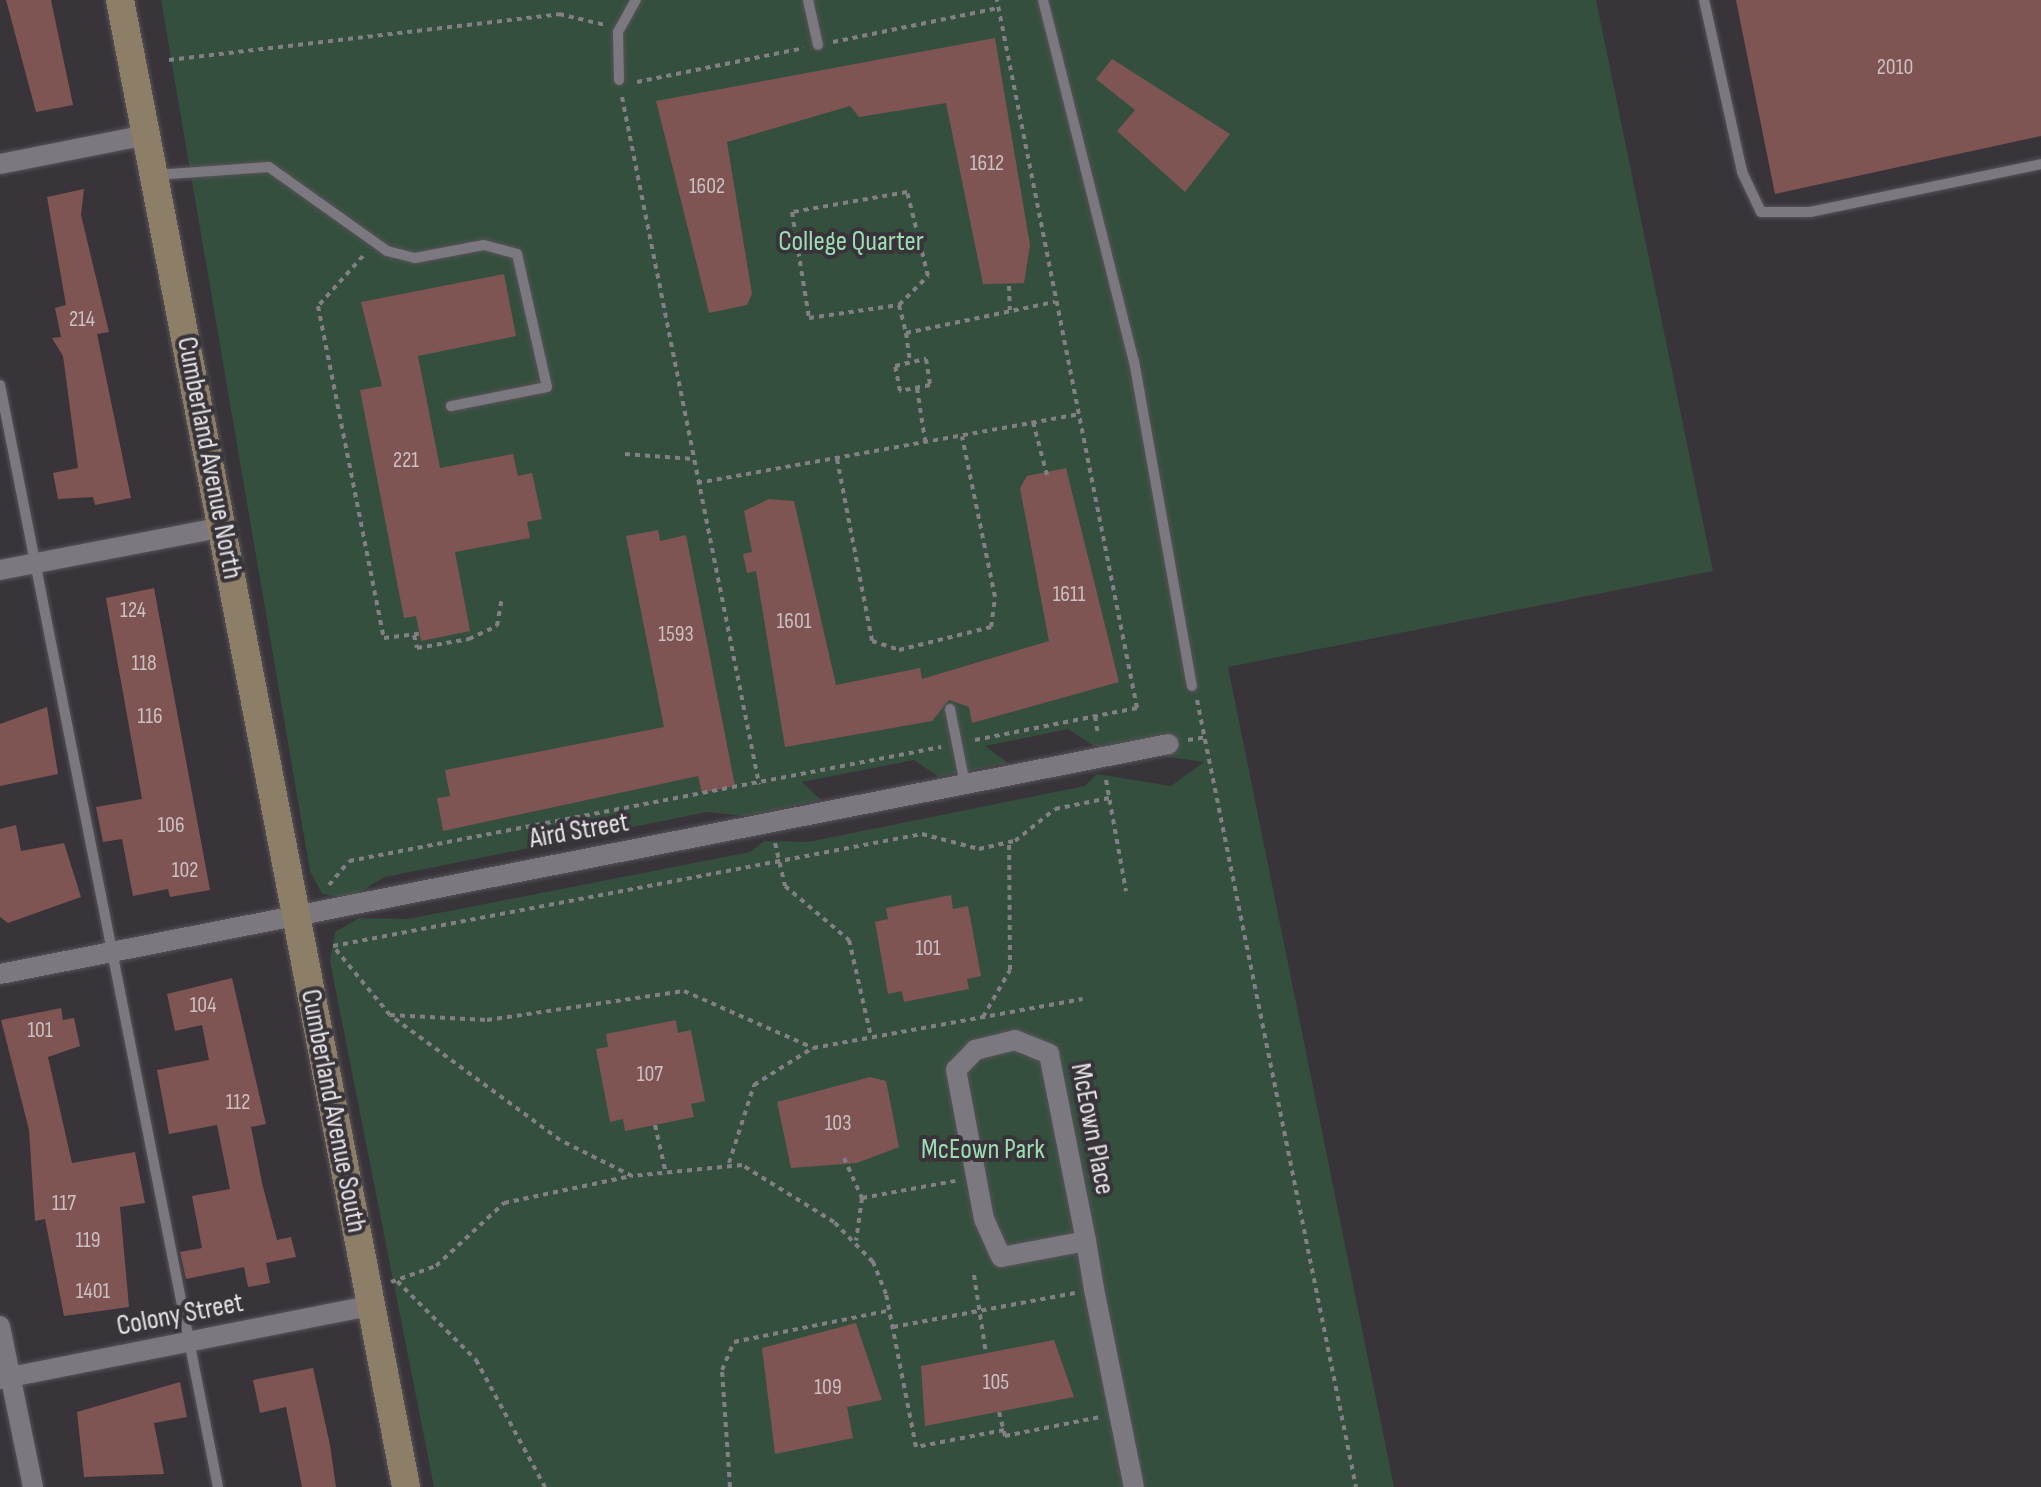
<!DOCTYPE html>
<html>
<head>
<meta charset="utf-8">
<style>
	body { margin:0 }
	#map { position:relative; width:2041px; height:1487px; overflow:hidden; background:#38343a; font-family:"Sofia Sans Condensed",sans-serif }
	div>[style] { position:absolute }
	.green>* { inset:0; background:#354f3e }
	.building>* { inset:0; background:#7e5553 }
	.path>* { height:4px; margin-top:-2px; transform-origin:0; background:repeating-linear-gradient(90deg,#838085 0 5px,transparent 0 10px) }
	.roads { filter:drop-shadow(0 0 2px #575358) drop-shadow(0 0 2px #575358) }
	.service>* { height:10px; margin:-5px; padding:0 5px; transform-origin:5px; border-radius:5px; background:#7c787f }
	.minor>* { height:20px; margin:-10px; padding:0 10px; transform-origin:10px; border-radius:10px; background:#7c787f }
	.secondary>* { height:28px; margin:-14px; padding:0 14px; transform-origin:14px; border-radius:14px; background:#8d7e67 }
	span { translate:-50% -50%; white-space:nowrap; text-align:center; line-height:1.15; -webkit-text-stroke:8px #38343a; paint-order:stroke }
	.number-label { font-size:22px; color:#ccc0c2 }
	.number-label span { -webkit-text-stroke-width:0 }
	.park-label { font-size:28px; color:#9edcb4 }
	.street-label { font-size:28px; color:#e6e4e7 }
</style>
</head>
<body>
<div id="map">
	<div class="green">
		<i style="clip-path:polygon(161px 0,1596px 0,1713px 571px,1228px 667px,1394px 1487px,434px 1487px,330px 961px,335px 932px,359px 918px,408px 919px,750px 852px,764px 841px,808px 842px,1085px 786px,1097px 774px,1171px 786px,1204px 762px,1094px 746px,1068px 729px,985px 746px,1008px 763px,939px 777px,914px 760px,802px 782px,821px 800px,745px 816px,707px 812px,385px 877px,349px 898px,322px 894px,310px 871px)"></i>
	</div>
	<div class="building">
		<i style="clip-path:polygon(6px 0,51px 0,73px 105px,36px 112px)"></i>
		<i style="clip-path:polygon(1736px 0,2041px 0,2041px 136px,1775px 194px)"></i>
		<i style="clip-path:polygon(995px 38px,1030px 245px,1024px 283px,983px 284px,946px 103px,859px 117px,850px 106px,727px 142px,752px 294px,747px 305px,709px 313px,656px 101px)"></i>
		<i style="clip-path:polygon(1112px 59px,1230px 134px,1185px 192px,1117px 131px,1135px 110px,1096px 79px)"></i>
		<i style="clip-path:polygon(84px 189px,81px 215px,109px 332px,97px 334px,131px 498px,95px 505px,93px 497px,58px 499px,53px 473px,78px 468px,63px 356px,52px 338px,61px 337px,55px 308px,66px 305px,47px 197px)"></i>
		<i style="clip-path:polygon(504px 274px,516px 336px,418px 356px,440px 468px,513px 454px,518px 476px,532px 473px,542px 519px,527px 522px,530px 538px,455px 552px,470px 631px,421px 641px,416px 616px,404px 618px,360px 390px,382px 386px,361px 302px)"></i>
		<i style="clip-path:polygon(1066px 468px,1119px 682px,972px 723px,969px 707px,949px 700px,932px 721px,785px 747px,756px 571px,747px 573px,743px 554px,752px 552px,744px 511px,769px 499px,794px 501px,836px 685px,920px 668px,922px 679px,1049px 641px,1020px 488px,1027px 476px)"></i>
		<i style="clip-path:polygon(658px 530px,660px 541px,686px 535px,735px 786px,702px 793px,698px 776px,443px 831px,437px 798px,450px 796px,445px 770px,664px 727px,626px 536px)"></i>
		<i style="clip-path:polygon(154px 588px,210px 890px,170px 897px,168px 889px,133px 896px,122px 839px,103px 842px,96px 807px,142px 799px,106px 598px)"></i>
		<i style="clip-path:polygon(47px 707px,58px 774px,0 786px,0 724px)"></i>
		<i style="clip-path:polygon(16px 825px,21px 851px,64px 843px,81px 897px,8px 923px,0 917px,0 829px)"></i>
		<i style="clip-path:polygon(951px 895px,953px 909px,968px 906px,981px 976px,967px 979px,969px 989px,904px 1002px,902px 991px,888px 994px,875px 922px,888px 919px,886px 908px)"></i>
		<i style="clip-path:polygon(232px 978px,266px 1124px,251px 1127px,262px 1183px,277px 1240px,291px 1237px,296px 1257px,266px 1263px,270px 1283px,248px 1287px,244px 1267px,186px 1279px,180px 1252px,202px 1248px,192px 1196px,230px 1189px,217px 1125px,169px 1134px,157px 1070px,209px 1060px,202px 1025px,175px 1031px,167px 994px)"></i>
		<i style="clip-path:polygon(61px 1008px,63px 1020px,74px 1018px,80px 1046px,48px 1057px,72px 1163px,135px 1152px,145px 1203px,120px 1207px,129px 1307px,64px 1316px,45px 1219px,35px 1221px,29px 1130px,1px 1020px)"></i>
		<i style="clip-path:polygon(676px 1020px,678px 1033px,691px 1030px,705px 1101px,691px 1104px,694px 1117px,625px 1131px,623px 1119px,610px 1122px,596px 1049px,608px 1047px,606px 1034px)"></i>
		<i style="clip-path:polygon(870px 1077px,886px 1081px,899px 1147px,857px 1163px,791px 1168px,777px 1102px)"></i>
		<i style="clip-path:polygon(856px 1323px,882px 1400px,847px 1407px,853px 1438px,775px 1454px,762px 1348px)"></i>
		<i style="clip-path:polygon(1054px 1340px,1074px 1397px,925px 1426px,921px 1366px)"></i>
		<i style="clip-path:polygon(313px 1368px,330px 1445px,336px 1487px,302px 1487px,286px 1407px,260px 1413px,253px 1380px)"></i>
		<i style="clip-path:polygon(180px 1382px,187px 1417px,154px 1423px,164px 1474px,84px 1477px,77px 1412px)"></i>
	</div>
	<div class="path">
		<i style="left:833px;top:42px;width:169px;rotate:-11.6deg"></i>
		<i style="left:169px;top:60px;width:393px;rotate:-6.7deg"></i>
		<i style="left:559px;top:14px;width:47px;rotate:13.4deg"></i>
		<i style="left:637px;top:82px;width:170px;rotate:-11.5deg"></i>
		<i style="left:622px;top:97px;width:701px;rotate:78.72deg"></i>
		<i style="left:363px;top:256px;width:67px;rotate:132deg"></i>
		<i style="left:318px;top:306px;width:338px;rotate:78.8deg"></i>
		<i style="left:384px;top:638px;width:35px;rotate:-7deg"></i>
		<i style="left:1009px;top:286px;width:24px;rotate:88deg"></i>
		<i style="left:899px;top:305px;width:41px;rotate:-45deg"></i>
		<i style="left:928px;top:276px;width:87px;rotate:-104deg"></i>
		<i style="left:907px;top:192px;width:117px;rotate:170.1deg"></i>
		<i style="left:792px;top:212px;width:107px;rotate:80.9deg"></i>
		<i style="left:809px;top:318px;width:91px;rotate:-8.2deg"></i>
		<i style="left:899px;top:305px;width:29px;rotate:76deg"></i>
		<i style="left:906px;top:333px;width:152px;rotate:-11.8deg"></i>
		<i style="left:906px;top:333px;width:29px;rotate:82deg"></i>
		<i style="left:926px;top:359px;width:26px;rotate:81deg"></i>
		<i style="left:930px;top:385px;width:31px;rotate:169deg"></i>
		<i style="left:900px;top:391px;width:25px;rotate:-101deg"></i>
		<i style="left:895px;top:366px;width:32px;rotate:-13deg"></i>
		<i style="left:917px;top:388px;width:53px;rotate:81.3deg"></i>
		<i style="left:1033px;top:422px;width:55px;rotate:75.2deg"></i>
		<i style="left:625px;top:454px;width:68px;rotate:4.2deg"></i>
		<i style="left:837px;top:459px;width:185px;rotate:79.1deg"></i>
		<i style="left:872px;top:641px;width:28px;rotate:18deg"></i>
		<i style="left:899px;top:650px;width:95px;rotate:-14deg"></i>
		<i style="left:991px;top:627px;width:30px;rotate:-82deg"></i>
		<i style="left:995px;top:597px;width:164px;rotate:-101.6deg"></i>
		<i style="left:697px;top:483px;width:385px;rotate:-10.2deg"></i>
		<i style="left:414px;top:635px;width:13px;rotate:77deg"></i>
		<i style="left:417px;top:648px;width:53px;rotate:-9.8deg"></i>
		<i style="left:469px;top:639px;width:31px;rotate:-25deg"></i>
		<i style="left:497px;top:626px;width:27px;rotate:-80deg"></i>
		<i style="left:1197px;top:700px;width:803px;rotate:78.58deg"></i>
		<i style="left:1095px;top:716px;width:20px;rotate:81deg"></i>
		<i style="left:975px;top:740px;width:165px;rotate:-11.2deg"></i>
		<i style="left:1137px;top:708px;width:722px;rotate:-101.19deg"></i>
		<i style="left:1188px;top:740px;width:20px;rotate:-9deg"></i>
		<i style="left:1106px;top:780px;width:113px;rotate:79.8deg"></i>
		<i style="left:775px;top:843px;width:44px;rotate:76.9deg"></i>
		<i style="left:785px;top:886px;width:84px;rotate:40.2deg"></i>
		<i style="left:849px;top:940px;width:99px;rotate:77.2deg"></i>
		<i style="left:329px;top:885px;width:31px;rotate:-50deg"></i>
		<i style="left:349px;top:861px;width:603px;rotate:-10.9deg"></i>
		<i style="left:390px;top:1015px;width:97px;rotate:3deg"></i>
		<i style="left:487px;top:1020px;width:199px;rotate:-8.4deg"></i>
		<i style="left:684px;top:991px;width:141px;rotate:23.8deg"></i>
		<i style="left:813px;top:1048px;width:274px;rotate:-10.3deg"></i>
		<i style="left:983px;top:1017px;width:54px;rotate:-60.1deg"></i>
		<i style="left:1010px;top:970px;width:128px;rotate:-90.4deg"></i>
		<i style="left:655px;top:1125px;width:50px;rotate:77.3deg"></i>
		<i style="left:844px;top:1158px;width:44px;rotate:65.8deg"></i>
		<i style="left:862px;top:1198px;width:43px;rotate:97.9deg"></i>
		<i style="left:729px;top:1163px;width:82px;rotate:-72.2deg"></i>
		<i style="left:754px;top:1085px;width:67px;rotate:-32.3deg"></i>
		<i style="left:862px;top:1198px;width:95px;rotate:-10.4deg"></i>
		<i style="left:974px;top:1275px;width:79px;rotate:81.3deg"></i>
		<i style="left:397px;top:1281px;width:112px;rotate:45deg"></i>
		<i style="left:476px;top:1360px;width:145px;rotate:61.5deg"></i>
		<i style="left:391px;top:1282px;width:48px;rotate:-19.6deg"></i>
		<i style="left:436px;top:1266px;width:93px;rotate:-42.8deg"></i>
		<i style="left:504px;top:1203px;width:130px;rotate:-12deg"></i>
		<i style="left:893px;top:1327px;width:185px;rotate:-10.6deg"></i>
		<i style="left:999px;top:1412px;width:25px;rotate:76deg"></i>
		<i style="left:1005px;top:1436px;width:97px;rotate:-11.3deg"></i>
		<i style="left:1004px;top:1430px;width:90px;rotate:169.1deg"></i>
		<i style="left:916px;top:1447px;width:156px;rotate:-101.1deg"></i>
		<i style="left:886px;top:1294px;width:35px;rotate:-112deg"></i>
		<i style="left:873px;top:1262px;width:56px;rotate:-134.3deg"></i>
		<i style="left:834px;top:1222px;width:108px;rotate:-148.2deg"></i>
		<i style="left:742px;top:1165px;width:111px;rotate:174.3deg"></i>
		<i style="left:632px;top:1176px;width:80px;rotate:-153.4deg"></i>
		<i style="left:560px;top:1140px;width:211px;rotate:-143.7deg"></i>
		<i style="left:390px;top:1015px;width:89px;rotate:-129.6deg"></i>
		<i style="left:333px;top:946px;width:600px;rotate:-10.77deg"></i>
		<i style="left:922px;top:834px;width:59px;rotate:14.7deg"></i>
		<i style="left:979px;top:849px;width:37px;rotate:-13deg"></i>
		<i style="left:1015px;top:841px;width:51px;rotate:-38.7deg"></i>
		<i style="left:1055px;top:809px;width:55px;rotate:-11.5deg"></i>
		<i style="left:730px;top:1487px;width:117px;rotate:-93.9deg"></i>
		<i style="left:722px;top:1370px;width:30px;rotate:-67deg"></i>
		<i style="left:734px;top:1342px;width:160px;rotate:-11.5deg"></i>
	</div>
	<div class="roads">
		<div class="service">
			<i style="left:808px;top:0;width:46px;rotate:77.5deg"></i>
			<i style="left:1043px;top:0;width:372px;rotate:75.9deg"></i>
			<i style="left:1134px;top:361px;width:330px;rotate:79.9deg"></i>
			<i style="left:1704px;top:0;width:176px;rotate:77.5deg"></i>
			<i style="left:1742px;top:172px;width:44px;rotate:64.6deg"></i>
			<i style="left:1761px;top:212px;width:49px"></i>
			<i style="left:1810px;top:212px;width:236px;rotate:-11.7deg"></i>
			<i style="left:619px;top:80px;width:48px;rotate:-91.2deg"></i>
			<i style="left:618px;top:32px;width:37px;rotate:-61deg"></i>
			<i style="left:155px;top:175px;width:114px;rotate:-4deg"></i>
			<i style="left:269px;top:167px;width:145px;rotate:35.4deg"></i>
			<i style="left:387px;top:251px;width:29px;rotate:14deg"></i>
			<i style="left:415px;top:258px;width:70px;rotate:-10.7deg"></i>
			<i style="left:484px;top:245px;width:34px;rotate:15deg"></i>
			<i style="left:517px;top:254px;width:136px;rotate:77.3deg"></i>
			<i style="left:547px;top:387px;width:98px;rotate:168.8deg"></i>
			<i style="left:0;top:385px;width:1123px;rotate:78.81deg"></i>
			<i style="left:950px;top:709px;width:76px;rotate:78.7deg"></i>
		</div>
		<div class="minor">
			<i style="left:0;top:164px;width:149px;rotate:-11.2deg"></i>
			<i style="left:0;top:570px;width:227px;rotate:-10.9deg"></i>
			<i style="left:0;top:974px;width:1191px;rotate:-11.13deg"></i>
			<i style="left:1086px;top:1241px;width:86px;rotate:169.3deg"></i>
			<i style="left:1001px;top:1257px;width:42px;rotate:-114.1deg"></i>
			<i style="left:984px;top:1219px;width:152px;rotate:-100.6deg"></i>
			<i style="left:956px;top:1070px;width:28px;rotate:-46deg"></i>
			<i style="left:975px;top:1050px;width:41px;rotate:-14deg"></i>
			<i style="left:1015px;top:1040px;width:37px;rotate:22deg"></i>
			<i style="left:1049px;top:1054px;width:191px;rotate:78.8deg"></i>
			<i style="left:1086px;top:1241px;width:49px;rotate:80.5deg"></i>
			<i style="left:1094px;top:1289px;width:202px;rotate:78.6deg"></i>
			<i style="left:0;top:1326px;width:164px;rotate:78.4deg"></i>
			<i style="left:0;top:1379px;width:377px;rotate:-11.2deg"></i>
		</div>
		<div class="secondary">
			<i style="left:120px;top:0;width:1514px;rotate:79.11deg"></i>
		</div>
	</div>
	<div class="number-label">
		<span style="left:1895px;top:68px">2010</span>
		<span style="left:987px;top:164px">1612</span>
		<span style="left:707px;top:187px">1602</span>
		<span style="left:82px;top:320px">214</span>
		<span style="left:406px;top:461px">221</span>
		<span style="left:1069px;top:595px">1611</span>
		<span style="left:133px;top:611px">124</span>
		<span style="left:794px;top:622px">1601</span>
		<span style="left:676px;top:635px">1593</span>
		<span style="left:144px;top:664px">118</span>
		<span style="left:150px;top:717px">116</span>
		<span style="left:171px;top:826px">106</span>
		<span style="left:185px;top:871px">102</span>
		<span style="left:928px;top:949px">101</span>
		<span style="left:203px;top:1006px">104</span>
		<span style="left:40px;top:1031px">101</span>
		<span style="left:650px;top:1075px">107</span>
		<span style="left:238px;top:1103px">112</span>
		<span style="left:838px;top:1124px">103</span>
		<span style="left:64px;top:1204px">117</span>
		<span style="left:88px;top:1241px">119</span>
		<span style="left:93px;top:1292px">1401</span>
		<span style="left:996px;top:1383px">105</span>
		<span style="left:828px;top:1388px">109</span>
	</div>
	<div class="park-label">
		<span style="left:851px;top:242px">College Quarter</span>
		<span style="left:983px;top:1150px">McEown Park</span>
	</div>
	<div class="street-label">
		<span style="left:209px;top:458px;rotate:79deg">Cumberland Avenue North</span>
		<span style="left:579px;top:831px;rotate:-10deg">Aird Street</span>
		<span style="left:333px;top:1111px;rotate:79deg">Cumberland Avenue South</span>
		<span style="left:1092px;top:1129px;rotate:79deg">McEown Place</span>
		<span style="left:180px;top:1315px;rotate:-11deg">Colony Street</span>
	</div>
</div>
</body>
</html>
